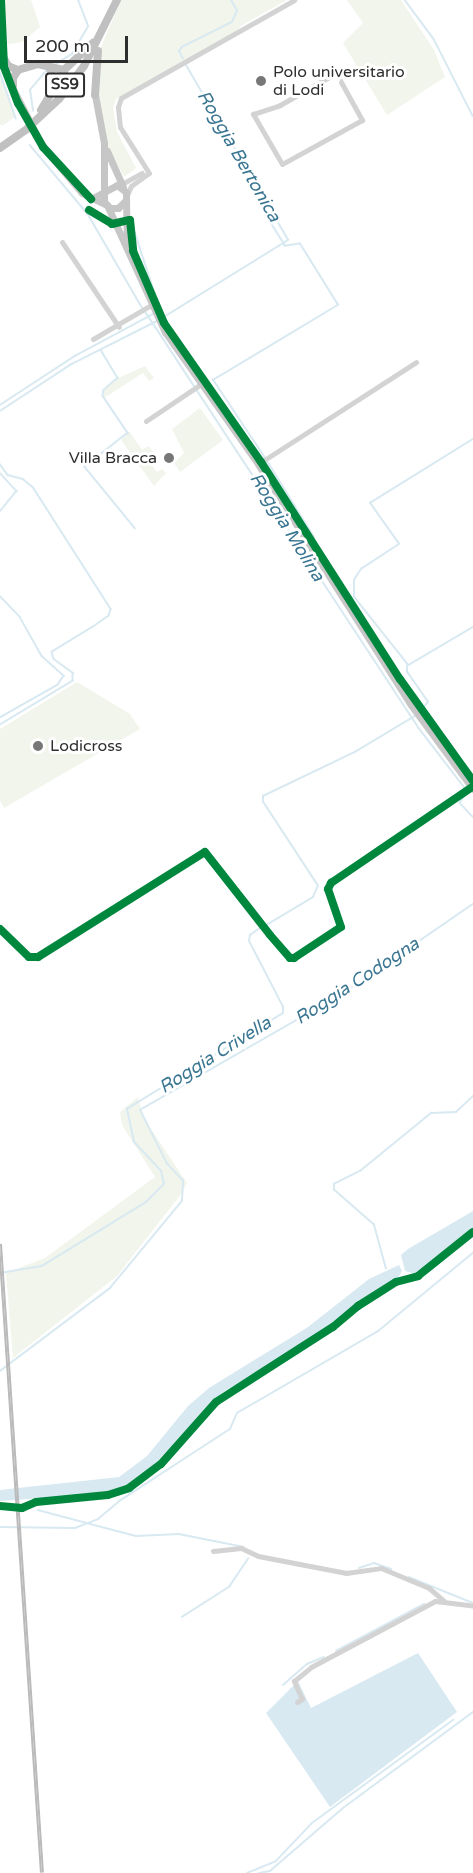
<!DOCTYPE html>
<html>
<head>
<meta charset="utf-8">
<style>
	body { margin:0 }
	#map { position:relative; width:473px; height:1873px; overflow:hidden; background:#fff; font-family:"Varela Round",sans-serif }
	div>[style] { position:absolute }
	.green>* { inset:0; background:#f1f5eb }
	.water>* { inset:0; background:#d8e9f2 }
	.stream>* { height:1.5px; margin:-0.75px; padding:0 0.75px; transform-origin:0.75px; border-radius:0.75px; background:#d8e9f2 }
	.minor>* { height:5px; margin:-2.5px; padding:0 2.5px; transform-origin:2.5px; border-radius:2.5px; background:#d3d3d3 }
	.major>* { height:7px; margin:-3.5px; padding:0 3.5px; transform-origin:3.5px; border-radius:3.5px; background:#c6c6c6 }
	.highway>* { height:8px; margin:-4px; padding:0 4px; transform-origin:4px; border-radius:4px; background:#c0c0c0 }
	.rail>* { height:4px; margin-top:-2px; transform-origin:0; background:repeating-linear-gradient(90deg,#fff 0 4.5px,#bababa 0 9px); box-sizing:border-box; border-block:2px solid #bababa }
	.highway-bridge>* { height:8px; margin:-4px; padding:0 4px; transform-origin:4px; border-radius:4px; background:#c0c0c0 }
	.cycleway>* { height:8px; margin:-4px; padding:0 4px; transform-origin:4px; border-radius:4px; background:#00873e }
	.dots>* { width:16px; height:16px; translate:-50% -50%; box-sizing:border-box; border:3px solid #fff; border-radius:50% }
	span { translate:-50% -50%; white-space:nowrap; text-align:center; line-height:1.15; -webkit-text-stroke:6px #fff; paint-order:stroke }
	.shield-label span { padding:2px 4px; background:#fff; border:2px solid; border-radius:4px; -webkit-text-stroke-width:0 }
	.shield-label { font-size:15px; color:#2e2e2e; font-weight:700 }
	.poi-label { font-size:16px; color:#2e2e2e }
	.left { translate:0 -50%; text-align:left }
	.right { translate:-100% -50%; text-align:right }
	.water-label { font-size:18px; color:#3a7692; font-style:italic }
	.scale { position:absolute; left:24px; top:36px; width:104px; height:27px; box-sizing:border-box; border:3px solid #2e2e2e; border-top:0; padding-left:8px; font-size:18px; line-height:21px; white-space:nowrap; color:#2e2e2e; -webkit-text-stroke:4px #fff; paint-order:stroke }
</style>
</head>
<body>
<div id="map">
	<div class="green">
		<i style="clip-path:polygon(2px 0,31px 0,40px 27px,22px 42px,3px 45px)"></i>
		<i style="clip-path:polygon(121px 0,287px 0,242px 25px,233px 35px,116px 99px,113px 108px,117px 132px,136px 168px,124px 177px,105px 142px,96px 93px,98px 54px)"></i>
		<i style="clip-path:polygon(347px 0,401px 0,434px 50px,445px 77px,387px 115px,343px 43px,363px 23px)"></i>
		<i style="clip-path:polygon(0 75px,15px 117px,2px 126px,0 124px)"></i>
		<i style="clip-path:polygon(145px 366px,154px 378px,149px 381px,143px 373px,104px 398px,104px 390px,118px 378px)"></i>
		<i style="clip-path:polygon(200px 408px,223px 440px,180px 472px,174px 463px,184px 453px,172px 429px)"></i>
		<i style="clip-path:polygon(129px 431px,142px 450px,148px 446px,155px 453px,157px 460px,151px 464px,157px 472px,162px 469px,166px 473px,154px 486px,121px 440px)"></i>
		<i style="clip-path:polygon(77px 682px,130px 714px,140px 729px,4px 808px,0 800px,0 729px)"></i>
		<i style="clip-path:polygon(138px 1097px,143px 1117px,187px 1183px,182px 1193px,117px 1276px,13px 1358px,6px 1273px,45px 1258px,155px 1177px,122px 1125px,120px 1112px)"></i>
	</div>
	<div class="water">
		<i style="clip-path:polygon(473px 1211px,473px 1228px,424px 1269px,415px 1274px,405px 1271px,401px 1255px,408px 1249px)"></i>
		<i style="clip-path:polygon(399px 1265px,402px 1271px,398px 1278px,359px 1301px,313px 1338px,223px 1392px,147px 1472px,129px 1485px,100px 1494px,0 1501px,0 1490px,119px 1477px,147px 1456px,188px 1406px,209px 1388px,308px 1327px,369px 1279px)"></i>
		<i style="clip-path:polygon(418px 1653px,457px 1712px,330px 1807px,266px 1713px,298px 1681px,311px 1708px)"></i>
	</div>
	<div class="stream">
		<i style="left:405px;top:0;width:49px;rotate:53.4deg"></i>
		<i style="left:434px;top:39px;width:86px;rotate:63.1deg"></i>
		<i style="left:183px;top:59px;width:9px;rotate:-117deg"></i>
		<i style="left:179px;top:51px;width:5px;rotate:-53deg"></i>
		<i style="left:182px;top:47px;width:56px;rotate:-26.6deg"></i>
		<i style="left:232px;top:22px;width:12px;rotate:-66deg"></i>
		<i style="left:237px;top:11px;width:13px;rotate:-119deg"></i>
		<i style="left:56px;top:64px;width:19px;rotate:-32deg"></i>
		<i style="left:72px;top:54px;width:32px;rotate:-60deg"></i>
		<i style="left:88px;top:26px;width:28px;rotate:-111deg"></i>
		<i style="left:0;top:72px;width:49px;rotate:70.8deg"></i>
		<i style="left:33px;top:111px;width:21px;rotate:-98deg"></i>
		<i style="left:30px;top:90px;width:25px;rotate:-50deg"></i>
		<i style="left:30px;top:145px;width:90px;rotate:50deg"></i>
		<i style="left:88px;top:214px;width:108px;rotate:59.9deg"></i>
		<i style="left:134px;top:229px;width:84px;rotate:72deg"></i>
		<i style="left:145px;top:311px;width:498px;rotate:56.7deg"></i>
		<i style="left:418px;top:727px;width:78px;rotate:52.3deg"></i>
		<i style="left:164px;top:317px;width:146px;rotate:-31.8deg"></i>
		<i style="left:288px;top:240px;width:204px;rotate:-120.3deg"></i>
		<i style="left:101px;top:350px;width:33px;rotate:59deg"></i>
		<i style="left:118px;top:378px;width:18px;rotate:139deg"></i>
		<i style="left:104px;top:390px;width:6px;rotate:99deg"></i>
		<i style="left:103px;top:396px;width:45px;rotate:56deg"></i>
		<i style="left:128px;top:433px;width:55px;rotate:141.7deg"></i>
		<i style="left:85px;top:467px;width:79px;rotate:50.7deg"></i>
		<i style="left:0;top:405px;width:90px;rotate:-33.2deg"></i>
		<i style="left:75px;top:356px;width:89px;rotate:-28.3deg"></i>
		<i style="left:0;top:411px;width:84px;rotate:-33.3deg"></i>
		<i style="left:70px;top:365px;width:97px;rotate:-26.8deg"></i>
		<i style="left:265px;top:458px;width:94px;rotate:-123.7deg"></i>
		<i style="left:213px;top:380px;width:146px;rotate:-31deg"></i>
		<i style="left:338px;top:305px;width:72px;rotate:-121.9deg"></i>
		<i style="left:300px;top:244px;width:15px;rotate:172deg"></i>
		<i style="left:285px;top:246px;width:38px;rotate:-122deg"></i>
		<i style="left:268px;top:462px;width:89px;rotate:58.3deg"></i>
		<i style="left:0;top:464px;width:14px;rotate:54deg"></i>
		<i style="left:8px;top:475px;width:16px;rotate:15deg"></i>
		<i style="left:23px;top:479px;width:13px;rotate:39deg"></i>
		<i style="left:33px;top:487px;width:145px;rotate:57.4deg"></i>
		<i style="left:111px;top:609px;width:7px;rotate:106deg"></i>
		<i style="left:109px;top:616px;width:19px;rotate:145deg"></i>
		<i style="left:93px;top:627px;width:48px;rotate:148.6deg"></i>
		<i style="left:52px;top:652px;width:7px;rotate:74deg"></i>
		<i style="left:54px;top:659px;width:24px;rotate:36deg"></i>
		<i style="left:73px;top:673px;width:8px;rotate:90deg"></i>
		<i style="left:73px;top:681px;width:85px;rotate:148.9deg"></i>
		<i style="left:0;top:473px;width:25px;rotate:47deg"></i>
		<i style="left:17px;top:491px;width:27px;rotate:129deg"></i>
		<i style="left:0;top:596px;width:29px;rotate:46deg"></i>
		<i style="left:20px;top:617px;width:45px;rotate:60.6deg"></i>
		<i style="left:42px;top:656px;width:30px;rotate:42deg"></i>
		<i style="left:64px;top:676px;width:11px;rotate:124deg"></i>
		<i style="left:58px;top:685px;width:67px;rotate:150.4deg"></i>
		<i style="left:408px;top:665px;width:87px;rotate:-128.5deg"></i>
		<i style="left:354px;top:597px;width:17px;rotate:-90deg"></i>
		<i style="left:354px;top:580px;width:13px;rotate:-58deg"></i>
		<i style="left:361px;top:569px;width:45px;rotate:-33.3deg"></i>
		<i style="left:399px;top:544px;width:50px;rotate:-125.3deg"></i>
		<i style="left:370px;top:503px;width:121px;rotate:-31.9deg"></i>
		<i style="left:419px;top:713px;width:14px;rotate:-51deg"></i>
		<i style="left:428px;top:702px;width:37px;rotate:-125deg"></i>
		<i style="left:407px;top:672px;width:6px;rotate:-90deg"></i>
		<i style="left:407px;top:666px;width:77px;rotate:-30.6deg"></i>
		<i style="left:467px;top:793px;width:12px;rotate:125deg"></i>
		<i style="left:460px;top:803px;width:19px;rotate:47deg"></i>
		<i style="left:265px;top:926px;width:56px;rotate:-31.1deg"></i>
		<i style="left:313px;top:897px;width:12px;rotate:-66deg"></i>
		<i style="left:318px;top:886px;width:100px;rotate:-123.2deg"></i>
		<i style="left:263px;top:802px;width:6px;rotate:-90deg"></i>
		<i style="left:263px;top:796px;width:102px;rotate:-25.6deg"></i>
		<i style="left:355px;top:752px;width:70px;rotate:-31deg"></i>
		<i style="left:386px;top:1269px;width:46px;rotate:-105.3deg"></i>
		<i style="left:374px;top:1225px;width:53px;rotate:-138.8deg"></i>
		<i style="left:334px;top:1190px;width:6px;rotate:-90deg"></i>
		<i style="left:334px;top:1184px;width:29px;rotate:-27deg"></i>
		<i style="left:360px;top:1171px;width:92px;rotate:-39.2deg"></i>
		<i style="left:431px;top:1113px;width:25px;rotate:-2deg"></i>
		<i style="left:456px;top:1112px;width:23px;rotate:-43deg"></i>
		<i style="left:0;top:1273px;width:43px;rotate:-9.5deg"></i>
		<i style="left:42px;top:1266px;width:122px;rotate:-31.6deg"></i>
		<i style="left:146px;top:1202px;width:25px;rotate:-45deg"></i>
		<i style="left:164px;top:1184px;width:13px;rotate:-103deg"></i>
		<i style="left:161px;top:1171px;width:40px;rotate:-133deg"></i>
		<i style="left:134px;top:1142px;width:34px;rotate:-102deg"></i>
		<i style="left:127px;top:1109px;width:183px;rotate:-31.6deg"></i>
		<i style="left:283px;top:1013px;width:6px;rotate:-90deg"></i>
		<i style="left:283px;top:1007px;width:74px;rotate:-117.3deg"></i>
		<i style="left:249px;top:941px;width:6px;rotate:-81deg"></i>
		<i style="left:250px;top:935px;width:12px;rotate:-35deg"></i>
		<i style="left:0;top:1371px;width:138px;rotate:-37deg"></i>
		<i style="left:110px;top:1288px;width:113px;rotate:-50.4deg"></i>
		<i style="left:182px;top:1201px;width:20px;rotate:-87deg"></i>
		<i style="left:183px;top:1181px;width:23px;rotate:-133deg"></i>
		<i style="left:167px;top:1164px;width:60px;rotate:-116.6deg"></i>
		<i style="left:140px;top:1110px;width:233px;rotate:-29.9deg"></i>
		<i style="left:342px;top:994px;width:159px;rotate:-34.5deg"></i>
		<i style="left:38px;top:1510px;width:101px;rotate:14.9deg"></i>
		<i style="left:136px;top:1536px;width:43px;rotate:-2.7deg"></i>
		<i style="left:179px;top:1534px;width:66px;rotate:11.3deg"></i>
		<i style="left:0;top:1527px;width:75px;rotate:0.8deg"></i>
		<i style="left:75px;top:1528px;width:25px;rotate:-21deg"></i>
		<i style="left:98px;top:1519px;width:26px;rotate:-40deg"></i>
		<i style="left:118px;top:1502px;width:134px;rotate:-33.1deg"></i>
		<i style="left:230px;top:1429px;width:17px;rotate:-66deg"></i>
		<i style="left:237px;top:1413px;width:162px;rotate:-30.1deg"></i>
		<i style="left:377px;top:1332px;width:124px;rotate:-39.5deg"></i>
		<i style="left:359px;top:1568px;width:16px;rotate:-18deg"></i>
		<i style="left:374px;top:1563px;width:18px;rotate:19deg"></i>
		<i style="left:409px;top:1577px;width:69px;rotate:22.1deg"></i>
		<i style="left:182px;top:1617px;width:56px;rotate:-32.6deg"></i>
		<i style="left:229px;top:1587px;width:34px;rotate:-56deg"></i>
		<i style="left:336px;top:1651px;width:100px;rotate:-28.1deg"></i>
		<i style="left:283px;top:1685px;width:32px;rotate:-41deg"></i>
		<i style="left:307px;top:1664px;width:18px;rotate:-22deg"></i>
		<i style="left:247px;top:1873px;width:31px;rotate:-22deg"></i>
		<i style="left:276px;top:1861px;width:52px;rotate:-46.5deg"></i>
		<i style="left:312px;top:1823px;width:175px;rotate:-36.1deg"></i>
		<i style="left:259px;top:1873px;width:11px;rotate:-10deg"></i>
		<i style="left:270px;top:1871px;width:96px;rotate:-40.8deg"></i>
		<i style="left:343px;top:1808px;width:162px;rotate:-36.4deg"></i>
	</div>
	<div class="minor">
		<i style="left:1px;top:0;width:55px;rotate:89deg"></i>
		<i style="left:2px;top:55px;width:32px;rotate:72deg"></i>
		<i style="left:336px;top:73px;width:54px;rotate:61deg"></i>
		<i style="left:362px;top:120px;width:91px;rotate:151.2deg"></i>
		<i style="left:282px;top:164px;width:58px;rotate:-120.1deg"></i>
		<i style="left:253px;top:114px;width:28px;rotate:-18deg"></i>
		<i style="left:280px;top:105px;width:64px;rotate:-29.7deg"></i>
		<i style="left:120px;top:185px;width:25px;rotate:-29deg"></i>
		<i style="left:127px;top:195px;width:10px;rotate:-66deg"></i>
		<i style="left:131px;top:186px;width:22px;rotate:-36deg"></i>
		<i style="left:149px;top:173px;width:54px;rotate:-122.2deg"></i>
		<i style="left:120px;top:127px;width:20px;rotate:-96deg"></i>
		<i style="left:118px;top:107px;width:9px;rotate:-72deg"></i>
		<i style="left:121px;top:98px;width:199px;rotate:-29.5deg"></i>
		<i style="left:62px;top:242px;width:102px;rotate:56.2deg"></i>
		<i style="left:93px;top:339px;width:67px;rotate:-30.4deg"></i>
		<i style="left:146px;top:421px;width:66px;rotate:-33.9deg"></i>
		<i style="left:258px;top:464px;width:188px;rotate:-32.8deg"></i>
		<i style="left:0;top:929px;width:40px;rotate:44deg"></i>
		<i style="left:29px;top:957px;width:9px"></i>
		<i style="left:38px;top:957px;width:197px;rotate:-32.2deg"></i>
		<i style="left:205px;top:852px;width:105px;rotate:51.9deg"></i>
		<i style="left:270px;top:935px;width:30px;rotate:49deg"></i>
		<i style="left:290px;top:958px;width:4px"></i>
		<i style="left:294px;top:958px;width:56px;rotate:-33.4deg"></i>
		<i style="left:341px;top:927px;width:40px;rotate:-108.9deg"></i>
		<i style="left:328px;top:889px;width:7px;rotate:-63deg"></i>
		<i style="left:331px;top:883px;width:171px;rotate:-34.2deg"></i>
		<i style="left:213px;top:1551px;width:28px;rotate:-6deg"></i>
		<i style="left:241px;top:1548px;width:19px;rotate:25deg"></i>
		<i style="left:258px;top:1556px;width:90px;rotate:10.9deg"></i>
		<i style="left:346px;top:1573px;width:35px;rotate:-8deg"></i>
		<i style="left:381px;top:1568px;width:52px;rotate:22.6deg"></i>
		<i style="left:429px;top:1588px;width:20px;rotate:41deg"></i>
		<i style="left:297px;top:1702px;width:6px;rotate:-31deg"></i>
		<i style="left:302px;top:1699px;width:20px;rotate:-114deg"></i>
		<i style="left:294px;top:1681px;width:22px;rotate:-39deg"></i>
		<i style="left:311px;top:1667px;width:140px;rotate:-28deg"></i>
		<i style="left:435px;top:1601px;width:38px;rotate:7deg"></i>
	</div>
	<div class="major">
		<i style="left:13px;top:89px;width:65px;rotate:62.7deg"></i>
		<i style="left:43px;top:147px;width:60px;rotate:49.7deg"></i>
		<i style="left:82px;top:193px;width:25px;rotate:26deg"></i>
		<i style="left:95px;top:95px;width:49px;rotate:79.4deg"></i>
		<i style="left:104px;top:143px;width:48px;rotate:90deg"></i>
		<i style="left:107px;top:151px;width:39px;rotate:66deg"></i>
		<i style="left:91px;top:199px;width:30px;rotate:-28deg"></i>
		<i style="left:117px;top:185px;width:11px;rotate:38deg"></i>
		<i style="left:126px;top:192px;width:8px;rotate:90deg"></i>
		<i style="left:126px;top:200px;width:11px;rotate:135deg"></i>
		<i style="left:118px;top:208px;width:8px;rotate:180deg"></i>
		<i style="left:110px;top:208px;width:8px;rotate:-135deg"></i>
		<i style="left:104px;top:202px;width:9px;rotate:-90deg"></i>
		<i style="left:126px;top:200px;width:45px;rotate:88.7deg"></i>
		<i style="left:107px;top:205px;width:140px;rotate:65.5deg"></i>
		<i style="left:165px;top:332px;width:161px;rotate:54.8deg"></i>
		<i style="left:258px;top:464px;width:285px;rotate:57.6deg"></i>
		<i style="left:411px;top:705px;width:104px;rotate:53.6deg"></i>
	</div>
	<div class="highway">
		<i style="left:2px;top:55px;width:13px;rotate:61deg"></i>
		<i style="left:8px;top:66px;width:11px;rotate:22deg"></i>
		<i style="left:13px;top:89px;width:11px;rotate:-90deg"></i>
		<i style="left:13px;top:78px;width:9px;rotate:-58deg"></i>
		<i style="left:18px;top:70px;width:21px;rotate:-17deg"></i>
		<i style="left:38px;top:64px;width:27px;rotate:13deg"></i>
		<i style="left:64px;top:70px;width:40px;rotate:-43deg"></i>
		<i style="left:95px;top:95px;width:44px;rotate:-86.1deg"></i>
		<i style="left:41px;top:110px;width:27px;rotate:-59deg"></i>
		<i style="left:55px;top:87px;width:20px;rotate:-105deg"></i>
		<i style="left:31px;top:125px;width:38px;rotate:-43deg"></i>
		<i style="left:59px;top:99px;width:41px;rotate:-52.9deg"></i>
		<i style="left:84px;top:66px;width:74px;rotate:-63.4deg"></i>
		<i style="left:0;top:148px;width:33px;rotate:-35deg"></i>
	</div>
	<div class="rail">
		<i style="left:0;top:1244px;width:630px;rotate:86.18deg"></i>
	</div>
	<div class="highway-bridge">
		<i style="left:27px;top:129px;width:6px;rotate:-45deg"></i>
	</div>
	<div class="cycleway">
		<i style="left:1px;top:0;width:67px;rotate:87.4deg"></i>
		<i style="left:4px;top:67px;width:39px;rotate:69deg"></i>
		<i style="left:18px;top:103px;width:51px;rotate:60.4deg"></i>
		<i style="left:43px;top:147px;width:71px;rotate:47.3deg"></i>
		<i style="left:89px;top:210px;width:27px;rotate:31deg"></i>
		<i style="left:112px;top:224px;width:18px;rotate:-13deg"></i>
		<i style="left:130px;top:220px;width:31px;rotate:84deg"></i>
		<i style="left:133px;top:251px;width:78px;rotate:66.7deg"></i>
		<i style="left:164px;top:323px;width:169px;rotate:55.1deg"></i>
		<i style="left:261px;top:462px;width:258px;rotate:57.4deg"></i>
		<i style="left:400px;top:679px;width:125px;rotate:54.4deg"></i>
		<i style="left:0;top:929px;width:40px;rotate:44deg"></i>
		<i style="left:29px;top:957px;width:9px"></i>
		<i style="left:38px;top:957px;width:197px;rotate:-32.2deg"></i>
		<i style="left:205px;top:852px;width:105px;rotate:51.9deg"></i>
		<i style="left:270px;top:935px;width:30px;rotate:49deg"></i>
		<i style="left:290px;top:958px;width:4px"></i>
		<i style="left:294px;top:958px;width:56px;rotate:-33.4deg"></i>
		<i style="left:341px;top:927px;width:40px;rotate:-108.9deg"></i>
		<i style="left:328px;top:889px;width:7px;rotate:-63deg"></i>
		<i style="left:331px;top:883px;width:171px;rotate:-34.2deg"></i>
		<i style="left:0;top:1506px;width:22px;rotate:5deg"></i>
		<i style="left:22px;top:1508px;width:15px;rotate:-23deg"></i>
		<i style="left:36px;top:1502px;width:72px;rotate:-5.6deg"></i>
		<i style="left:108px;top:1495px;width:22px;rotate:-18deg"></i>
		<i style="left:129px;top:1488px;width:40px;rotate:-37deg"></i>
		<i style="left:161px;top:1464px;width:83px;rotate:-48.4deg"></i>
		<i style="left:216px;top:1402px;width:139px;rotate:-32.7deg"></i>
		<i style="left:333px;top:1327px;width:33px;rotate:-40deg"></i>
		<i style="left:358px;top:1306px;width:45px;rotate:-32.3deg"></i>
		<i style="left:396px;top:1282px;width:23px;rotate:-15deg"></i>
		<i style="left:418px;top:1276px;width:70px;rotate:-38.7deg"></i>
	</div>
	<div class="dots">
		<i style="left:261px;top:81px;background:#777"></i>
		<i style="left:169px;top:458px;background:#777"></i>
		<i style="left:38px;top:746px;background:#777"></i>
	</div>
	<div class="shield-label">
		<span style="left:65px;top:85px">SS9</span>
	</div>
	<div class="poi-label">
		<span class="left" style="left:273px;top:81px">Polo universitario<br>di Lodi</span>
		<span class="right" style="left:157px;top:458px">Villa Bracca</span>
		<span class="left" style="left:50px;top:746px">Lodicross</span>
	</div>
	<div class="water-label">
		<span style="left:239px;top:156px;rotate:60deg">Roggia Bertonica</span>
		<span style="left:287px;top:527px;rotate:58deg">Roggia Molina</span>
		<span style="left:357px;top:981px;rotate:-33deg">Roggia Codogna</span>
		<span style="left:215px;top:1055px;rotate:-32deg">Roggia Crivella</span>
	</div>
	<div class="scale">200 m</div>
</div>
</body>
</html>
